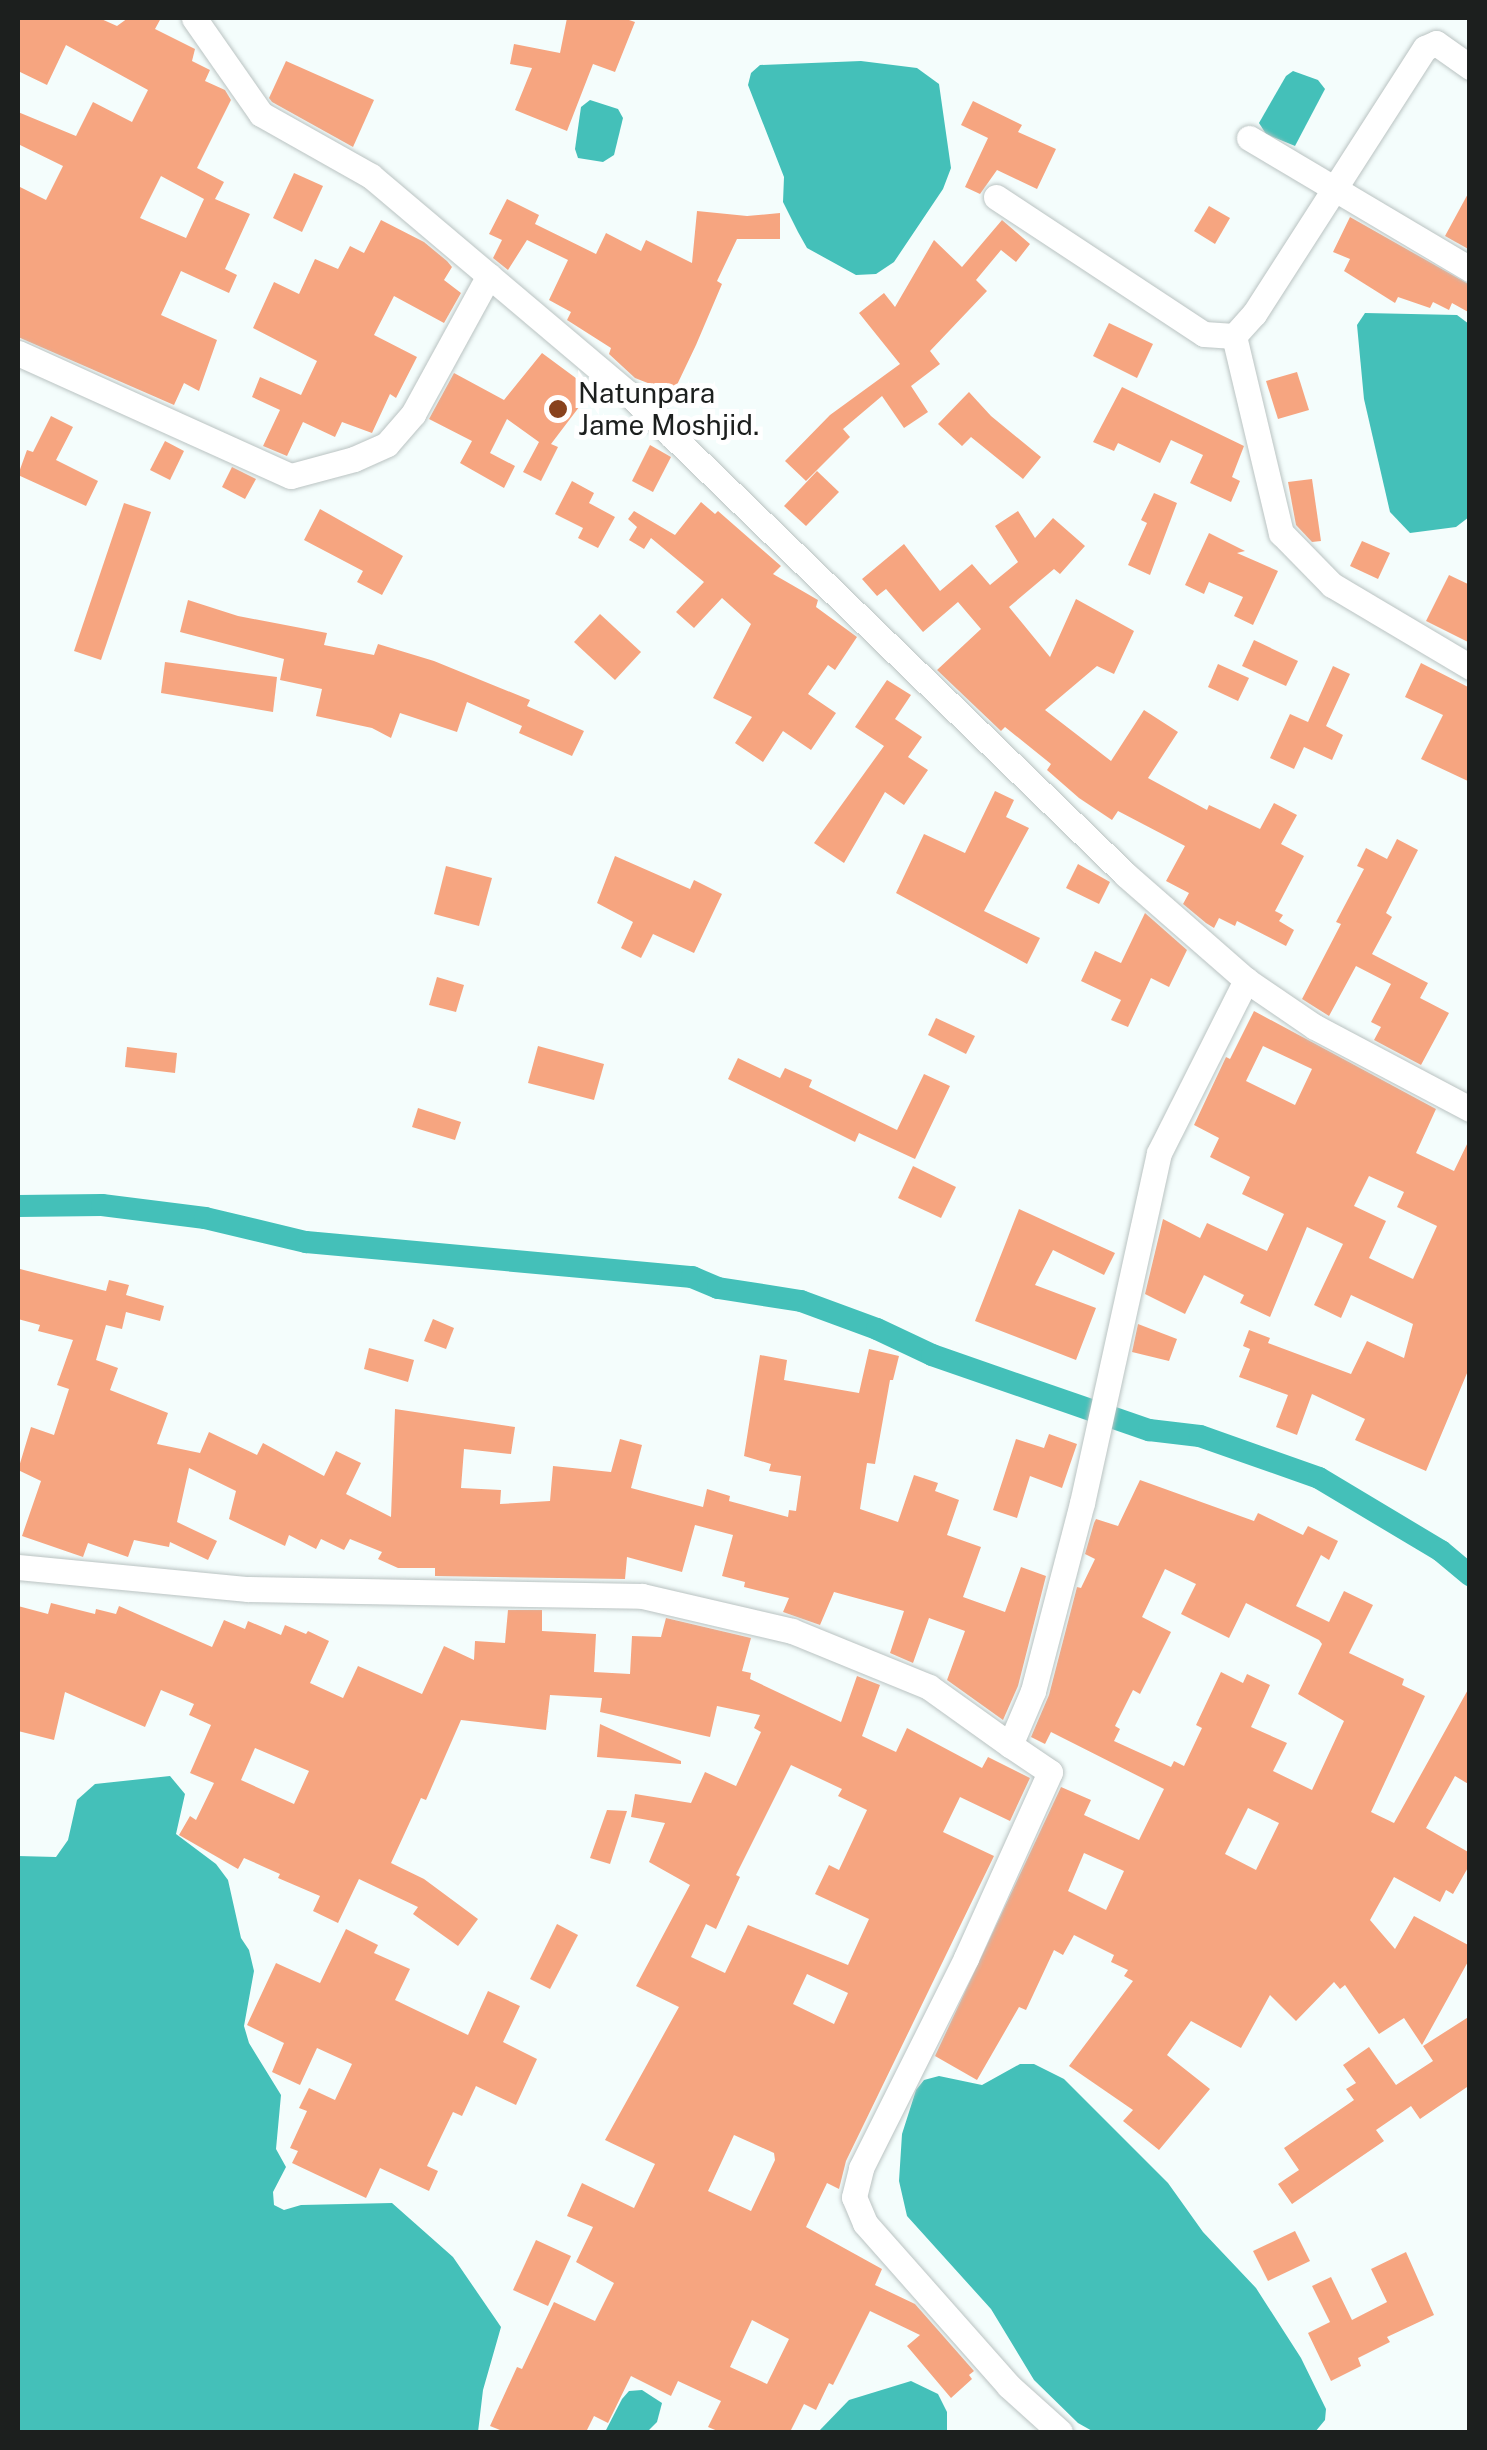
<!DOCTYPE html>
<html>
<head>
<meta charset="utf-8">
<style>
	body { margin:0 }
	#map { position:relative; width:1487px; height:2450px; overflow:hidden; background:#f4fdfc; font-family:"Public Sans",sans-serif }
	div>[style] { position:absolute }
	.water>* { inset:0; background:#44c0b9 }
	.canal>* { height:22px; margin:-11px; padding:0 11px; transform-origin:11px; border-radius:11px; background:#44c0b9 }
	.building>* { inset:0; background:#f6a580 }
	.roads { filter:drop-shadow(0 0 2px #bac3c2) drop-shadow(0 0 2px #bac3c2) }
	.minor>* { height:25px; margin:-12.5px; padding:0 12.5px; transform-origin:12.5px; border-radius:12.5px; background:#fff }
	.dots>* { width:28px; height:28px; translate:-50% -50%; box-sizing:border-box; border:5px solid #fff; border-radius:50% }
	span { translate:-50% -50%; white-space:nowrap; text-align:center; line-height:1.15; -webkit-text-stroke:10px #fff; paint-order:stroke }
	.poi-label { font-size:28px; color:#1c1f1e }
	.left { translate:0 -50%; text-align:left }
	.frame { position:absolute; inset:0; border:20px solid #1c1f1e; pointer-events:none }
</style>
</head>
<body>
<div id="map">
	<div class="water">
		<i style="clip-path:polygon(861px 61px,917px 68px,939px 84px,951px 168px,943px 189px,894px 262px,876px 274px,856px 275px,807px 248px,798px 232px,783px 202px,784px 177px,748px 85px,751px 73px,760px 65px)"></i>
		<i style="clip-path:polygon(1293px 71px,1318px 80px,1325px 89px,1295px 146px,1266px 134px,1259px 123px,1286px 76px)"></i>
		<i style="clip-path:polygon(590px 100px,618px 109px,623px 118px,614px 155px,603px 162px,578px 158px,575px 149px,581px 107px)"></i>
		<i style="clip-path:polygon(1365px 313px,1457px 315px,1469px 324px,1469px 517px,1456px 527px,1410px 533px,1390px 512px,1364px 399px,1357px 325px)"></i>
		<i style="clip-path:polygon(170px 1776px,185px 1794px,176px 1834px,216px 1864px,228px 1880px,241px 1938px,249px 1950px,254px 1971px,244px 2026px,249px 2043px,281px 2095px,276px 2149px,286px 2167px,273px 2192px,274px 2205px,284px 2210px,301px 2205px,392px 2203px,453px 2257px,501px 2327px,483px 2390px,478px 2432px,18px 2432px,18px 1856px,56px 1857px,68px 1840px,77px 1800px,95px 1784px)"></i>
		<i style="clip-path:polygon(1020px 2064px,1034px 2064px,1064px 2079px,1168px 2183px,1203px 2232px,1256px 2288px,1301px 2358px,1326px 2409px,1325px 2420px,1315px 2432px,1094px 2432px,1078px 2423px,1034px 2380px,991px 2309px,907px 2216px,899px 2181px,902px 2134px,916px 2090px,924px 2080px,939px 2076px,982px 2085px)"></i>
		<i style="clip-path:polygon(911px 2381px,938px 2394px,947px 2412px,947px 2432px,818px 2432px,849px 2400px)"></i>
		<i style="clip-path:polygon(642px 2390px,662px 2403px,657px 2422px,647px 2432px,605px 2432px,622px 2399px,629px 2391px)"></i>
	</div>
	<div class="canal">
		<i style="left:18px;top:1206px;width:84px;rotate:-0.7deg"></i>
		<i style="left:102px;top:1205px;width:104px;rotate:7.2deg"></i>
		<i style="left:205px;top:1218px;width:104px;rotate:13.4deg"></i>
		<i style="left:306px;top:1242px;width:388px;rotate:5.2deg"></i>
		<i style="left:692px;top:1277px;width:28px;rotate:23deg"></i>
		<i style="left:718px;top:1288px;width:84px;rotate:8.9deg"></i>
		<i style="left:801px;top:1301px;width:81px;rotate:20.2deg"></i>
		<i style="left:877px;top:1329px;width:61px;rotate:25.3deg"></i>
		<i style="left:932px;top:1355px;width:230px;rotate:19.1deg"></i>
		<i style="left:1149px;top:1430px;width:51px;rotate:6.7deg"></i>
		<i style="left:1200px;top:1436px;width:126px;rotate:19.4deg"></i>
		<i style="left:1319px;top:1478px;width:142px;rotate:30.9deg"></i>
		<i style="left:1441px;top:1551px;width:38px;rotate:40deg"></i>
	</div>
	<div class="building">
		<i style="clip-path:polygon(evenodd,18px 18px,99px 18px,117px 26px,128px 18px,161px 18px,155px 29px,195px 49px,192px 61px,210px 70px,205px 81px,225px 90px,231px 100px,197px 168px,224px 182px,215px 199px,250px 214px,225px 269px,237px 275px,229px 293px,181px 271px,161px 315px,217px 340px,199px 391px,184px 383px,174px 405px,18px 337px,18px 186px,46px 200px,63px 166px,18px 144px,18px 112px,76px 136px,93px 102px,132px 122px,148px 90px,66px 45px,47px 85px,18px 71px,18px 18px,161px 176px,204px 199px,186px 238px,140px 218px,161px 176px)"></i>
		<i style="clip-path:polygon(567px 18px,623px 18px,635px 22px,615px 72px,593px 64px,567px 131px,515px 110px,532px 68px,510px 64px,514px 44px,560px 53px)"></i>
		<i style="clip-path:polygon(286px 61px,374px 100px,353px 147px,272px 102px,269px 98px)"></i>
		<i style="clip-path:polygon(973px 101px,1022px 125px,1018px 132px,1056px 149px,1037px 189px,997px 170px,980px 194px,965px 187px,988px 138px,961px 125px)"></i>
		<i style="clip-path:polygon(294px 173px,323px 186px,302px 232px,273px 218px)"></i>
		<i style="clip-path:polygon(1470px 190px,1470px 250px,1445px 236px)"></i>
		<i style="clip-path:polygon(507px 199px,539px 215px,535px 224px,596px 254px,606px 233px,641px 251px,646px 240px,692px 263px,697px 211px,747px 216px,780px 213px,780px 239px,737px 239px,717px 281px,722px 284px,696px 345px,675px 389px,668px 391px,635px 378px,609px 354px,611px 348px,567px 320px,571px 312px,549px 300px,568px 260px,527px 240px,508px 270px,493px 258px,502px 240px,489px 234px)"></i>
		<i style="clip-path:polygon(1209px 206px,1230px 218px,1215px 244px,1194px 231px)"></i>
		<i style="clip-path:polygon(1350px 217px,1470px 285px,1470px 313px,1452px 303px,1449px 310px,1433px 302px,1430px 308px,1398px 297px,1395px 303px,1344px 271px,1350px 259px,1333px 252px)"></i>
		<i style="clip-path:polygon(381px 220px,424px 242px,447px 261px,452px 267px,444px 280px,461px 293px,444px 323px,394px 296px,374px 335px,417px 357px,396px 398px,390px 394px,372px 433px,342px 422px,335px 437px,303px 422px,287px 456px,263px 446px,280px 410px,252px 397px,260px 377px,301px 395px,317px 361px,253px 328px,274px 282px,299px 294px,315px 259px,338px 269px,350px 246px,364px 253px)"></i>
		<i style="clip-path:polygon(1002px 220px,1030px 244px,1016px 262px,1001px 250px,976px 280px,987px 291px,930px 351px,940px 364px,911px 386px,928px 412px,904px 428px,882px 396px,843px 429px,850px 437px,806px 481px,785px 461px,830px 415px,900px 364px,859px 313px,884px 293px,895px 307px,934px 240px,962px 267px)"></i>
		<i style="clip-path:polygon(1109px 323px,1153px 344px,1137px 378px,1093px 356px)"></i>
		<i style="clip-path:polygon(542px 353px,592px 390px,551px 444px,558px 447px,541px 481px,523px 472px,539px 442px,507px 419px,490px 453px,515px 466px,504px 488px,460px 463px,472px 441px,429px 419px,454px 373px,504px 400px)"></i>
		<i style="clip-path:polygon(1297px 372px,1309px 410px,1278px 419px,1266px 381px)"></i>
		<i style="clip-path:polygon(1122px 387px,1244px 446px,1232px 477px,1240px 481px,1231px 502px,1190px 483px,1203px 455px,1171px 440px,1160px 463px,1118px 443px,1114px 451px,1093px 442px)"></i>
		<i style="clip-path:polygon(969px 392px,991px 416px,1041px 457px,1023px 479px,971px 437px,962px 446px,938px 424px)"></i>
		<i style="clip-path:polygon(51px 416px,73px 427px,56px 460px,98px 481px,86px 506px,18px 475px,27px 450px,33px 452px)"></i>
		<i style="clip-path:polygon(165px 441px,184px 451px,170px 480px,150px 470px)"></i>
		<i style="clip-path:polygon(650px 445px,671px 457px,653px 492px,632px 481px)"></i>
		<i style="clip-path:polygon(232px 467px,256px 479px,245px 499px,222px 487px)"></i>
		<i style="clip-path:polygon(817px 471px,839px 492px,806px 526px,784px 506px)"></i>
		<i style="clip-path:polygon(1312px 479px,1321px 541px,1312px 542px,1296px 525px,1288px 482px)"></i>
		<i style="clip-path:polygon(572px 481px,594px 493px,589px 503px,615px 517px,598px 548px,578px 538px,583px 528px,555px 514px)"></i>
		<i style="clip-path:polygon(1154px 493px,1177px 503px,1150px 575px,1128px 565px,1147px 523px,1141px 520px)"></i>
		<i style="clip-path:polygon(701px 502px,715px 514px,718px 511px,781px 566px,773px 574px,818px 600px,816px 607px,857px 637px,835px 670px,828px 665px,808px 694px,836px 713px,811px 750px,783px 731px,763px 762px,735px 743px,752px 717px,713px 698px,751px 624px,722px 598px,694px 628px,676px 612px,704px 582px,651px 538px,644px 549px,629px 540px,637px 527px,628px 519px,634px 511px,675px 535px)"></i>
		<i style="clip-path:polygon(124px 503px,151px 512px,101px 660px,74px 651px)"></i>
		<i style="clip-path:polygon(320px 509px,403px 556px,382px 595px,357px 582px,363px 571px,304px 540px)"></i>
		<i style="clip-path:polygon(1018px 511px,1035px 538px,1053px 518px,1085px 546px,1060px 574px,1054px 569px,1009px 607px,1050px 657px,1076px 599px,1134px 631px,1114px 674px,1097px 666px,1045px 710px,1111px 761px,1144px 710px,1178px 732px,1148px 778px,1207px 810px,1209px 805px,1260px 829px,1274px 803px,1297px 815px,1281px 844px,1304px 856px,1275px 911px,1283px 915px,1279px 921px,1294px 930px,1286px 946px,1237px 921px,1235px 926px,1219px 918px,1214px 928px,1206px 923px,1183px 904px,1189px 893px,1166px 881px,1185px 846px,1118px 811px,1112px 820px,1079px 798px,1047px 770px,1051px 764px,1005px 727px,1001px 731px,937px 670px,981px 629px,958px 602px,923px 632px,886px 589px,877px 596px,862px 579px,904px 544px,940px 591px,972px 564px,990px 585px,1018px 562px,995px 526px)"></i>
		<i style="clip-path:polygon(1209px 533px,1245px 551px,1237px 553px,1278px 571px,1253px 625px,1234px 616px,1243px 597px,1209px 582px,1204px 594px,1185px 585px)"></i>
		<i style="clip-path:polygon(1362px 541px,1390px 553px,1378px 579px,1350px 566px)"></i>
		<i style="clip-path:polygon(1449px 575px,1470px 585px,1470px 643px,1426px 621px)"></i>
		<i style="clip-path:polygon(188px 600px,238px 616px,327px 633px,324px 645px,374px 655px,378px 644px,434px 661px,530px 700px,527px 706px,584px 731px,572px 756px,519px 733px,522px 726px,467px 702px,457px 732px,400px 713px,391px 738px,372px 728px,316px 716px,322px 689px,280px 680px,284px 659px,180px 632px)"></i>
		<i style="clip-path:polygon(600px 614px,641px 652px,615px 680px,574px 642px)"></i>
		<i style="clip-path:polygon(1254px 640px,1298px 661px,1286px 686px,1242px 666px)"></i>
		<i style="clip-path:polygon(165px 662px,277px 677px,273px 712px,161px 693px)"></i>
		<i style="clip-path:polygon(1421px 663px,1470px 688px,1470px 782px,1421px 759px,1443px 715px,1405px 697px)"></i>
		<i style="clip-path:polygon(1218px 664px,1249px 678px,1238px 701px,1208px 687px)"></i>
		<i style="clip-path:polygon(1333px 666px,1350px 674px,1326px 726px,1343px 735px,1332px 760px,1304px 747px,1294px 769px,1270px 758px,1290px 714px,1308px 722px)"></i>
		<i style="clip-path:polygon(887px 680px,911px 695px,895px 719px,922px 737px,908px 757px,928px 770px,904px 805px,885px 792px,844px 863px,814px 843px,884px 746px,855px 727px)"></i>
		<i style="clip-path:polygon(995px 791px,1014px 800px,1006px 817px,1029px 828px,984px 911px,1040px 938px,1027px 964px,896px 893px,924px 834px,965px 853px)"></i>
		<i style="clip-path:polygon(1397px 839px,1418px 850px,1386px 913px,1392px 917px,1372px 954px,1428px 983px,1420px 998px,1449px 1013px,1421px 1065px,1374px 1040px,1381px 1027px,1371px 1022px,1391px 984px,1356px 966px,1329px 1016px,1302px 999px,1341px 924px,1336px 922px,1364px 869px,1357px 866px,1366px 848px,1387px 859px)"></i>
		<i style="clip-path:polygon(615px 856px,690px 889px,694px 880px,722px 894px,694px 953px,653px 934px,641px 958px,621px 948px,633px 922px,597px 903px)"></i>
		<i style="clip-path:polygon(1078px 864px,1110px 882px,1099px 904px,1066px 888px)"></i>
		<i style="clip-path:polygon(446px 866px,492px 878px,479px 926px,434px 914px)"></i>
		<i style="clip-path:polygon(1145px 913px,1187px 950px,1169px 987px,1151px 978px,1128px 1027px,1111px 1020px,1121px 1000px,1081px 981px,1095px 951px,1121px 963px)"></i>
		<i style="clip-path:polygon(437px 977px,464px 985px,456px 1012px,429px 1005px)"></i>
		<i style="clip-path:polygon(evenodd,1254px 1011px,1436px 1109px,1416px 1153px,1454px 1171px,1470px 1138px,1470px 1366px,1426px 1471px,1355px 1440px,1365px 1419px,1312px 1394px,1297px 1435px,1276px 1427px,1288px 1395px,1239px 1377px,1250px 1349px,1243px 1346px,1249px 1330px,1270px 1338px,1268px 1343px,1351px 1374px,1367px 1341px,1404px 1358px,1413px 1324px,1351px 1295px,1341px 1318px,1314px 1305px,1343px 1244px,1307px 1227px,1270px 1317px,1240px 1303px,1244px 1295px,1204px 1275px,1185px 1314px,1145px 1294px,1163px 1219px,1200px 1238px,1207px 1223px,1267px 1251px,1284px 1214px,1242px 1194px,1250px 1177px,1210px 1157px,1219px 1138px,1194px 1125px,1226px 1057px,1230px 1059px,1254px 1011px,1263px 1046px,1312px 1069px,1295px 1105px,1246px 1081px,1263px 1046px,1254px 1011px,1369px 1176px,1404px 1192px,1397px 1207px,1437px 1226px,1413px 1279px,1369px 1258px,1386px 1221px,1354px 1206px,1369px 1176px)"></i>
		<i style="clip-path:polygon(936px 1018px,975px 1036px,966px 1054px,928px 1035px)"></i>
		<i style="clip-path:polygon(538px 1046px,604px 1064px,594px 1100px,528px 1083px)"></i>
		<i style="clip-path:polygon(127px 1047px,177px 1053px,175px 1073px,125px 1067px)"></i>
		<i style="clip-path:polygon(738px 1058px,780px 1078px,785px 1068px,812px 1080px,809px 1087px,897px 1130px,924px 1074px,950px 1086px,915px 1159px,859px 1133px,855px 1142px,728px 1079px)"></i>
		<i style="clip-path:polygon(418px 1108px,461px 1122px,455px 1140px,412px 1127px)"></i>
		<i style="clip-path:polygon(913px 1166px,956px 1187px,941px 1218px,898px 1198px)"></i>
		<i style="clip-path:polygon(1019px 1209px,1115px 1253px,1104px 1275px,1053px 1250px,1035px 1285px,1096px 1308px,1076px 1360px,975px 1321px)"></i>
		<i style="clip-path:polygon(20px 1269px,106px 1291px,109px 1280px,129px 1285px,126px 1295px,164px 1306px,160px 1321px,126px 1312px,122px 1329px,106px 1325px,96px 1360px,118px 1368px,110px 1390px,168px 1413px,157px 1444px,200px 1453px,209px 1432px,257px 1455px,263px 1443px,324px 1476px,336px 1451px,361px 1463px,346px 1494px,391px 1517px,395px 1409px,515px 1427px,511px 1454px,464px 1449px,461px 1488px,501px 1490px,500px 1504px,550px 1501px,553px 1466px,611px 1472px,620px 1439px,642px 1445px,631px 1488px,703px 1507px,707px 1489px,730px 1496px,729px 1501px,788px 1517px,789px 1510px,796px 1511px,801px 1476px,769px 1471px,771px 1464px,744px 1456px,760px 1355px,787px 1360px,784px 1380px,859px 1393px,869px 1349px,899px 1356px,893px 1380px,890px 1380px,875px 1464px,867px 1463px,860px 1509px,898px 1522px,914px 1475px,938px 1483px,935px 1491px,959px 1500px,947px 1535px,981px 1547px,963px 1597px,1005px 1612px,1021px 1567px,1046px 1576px,1018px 1686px,1003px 1720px,947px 1680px,965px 1631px,929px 1618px,913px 1663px,890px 1653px,904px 1611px,834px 1592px,820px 1625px,783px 1612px,789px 1598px,744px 1587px,745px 1582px,722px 1576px,733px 1535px,695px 1525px,682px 1572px,627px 1557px,625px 1579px,435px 1576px,435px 1568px,398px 1568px,378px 1559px,382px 1552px,350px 1539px,344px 1550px,321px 1539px,316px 1549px,289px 1535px,285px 1546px,229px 1519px,236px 1491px,189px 1468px,177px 1522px,217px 1541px,208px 1560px,170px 1542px,169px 1547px,134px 1540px,128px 1557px,88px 1543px,83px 1557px,22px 1536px,41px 1481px,18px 1470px,31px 1427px,54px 1435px,69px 1389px,57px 1385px,73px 1340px,38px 1331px,40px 1325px,18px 1319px)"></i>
		<i style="clip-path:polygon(433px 1319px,454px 1328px,446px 1349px,424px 1341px)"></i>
		<i style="clip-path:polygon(1138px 1324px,1177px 1339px,1169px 1361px,1132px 1352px)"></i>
		<i style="clip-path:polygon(369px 1348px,414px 1360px,408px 1382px,364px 1369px)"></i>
		<i style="clip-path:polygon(1049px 1434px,1077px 1444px,1062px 1488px,1030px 1476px,1017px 1518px,993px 1510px,1016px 1439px,1044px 1448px)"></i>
		<i style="clip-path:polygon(evenodd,1140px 1480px,1254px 1521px,1258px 1513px,1303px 1535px,1308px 1526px,1338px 1541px,1329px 1560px,1321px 1555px,1296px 1606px,1329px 1622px,1344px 1591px,1373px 1605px,1349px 1653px,1404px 1679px,1402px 1685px,1425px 1696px,1371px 1812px,1394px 1823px,1470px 1686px,1470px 1785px,1455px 1776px,1426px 1828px,1470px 1853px,1470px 1864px,1453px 1894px,1446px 1890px,1440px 1902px,1394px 1877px,1370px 1920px,1395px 1949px,1414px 1916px,1470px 1946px,1470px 1958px,1422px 2045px,1404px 2018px,1379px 2034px,1345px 1985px,1340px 1989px,1334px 1982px,1296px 2021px,1270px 1995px,1241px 2048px,1191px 2021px,1167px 2055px,1210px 2089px,1159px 2150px,1123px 2121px,1133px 2110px,1069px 2066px,1133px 1981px,1124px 1976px,1128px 1970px,1111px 1962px,1114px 1955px,1074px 1935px,1063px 1955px,1054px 1950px,1026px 2010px,1019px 2007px,977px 2080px,935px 2056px,1061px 1787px,1091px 1800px,1084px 1815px,1139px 1840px,1164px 1789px,1051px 1732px,1045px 1744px,1031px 1737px,1049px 1695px,1077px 1587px,1081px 1588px,1095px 1559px,1085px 1554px,1094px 1523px,1096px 1519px,1118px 1526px,1140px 1480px,1165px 1569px,1196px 1584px,1181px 1614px,1229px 1638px,1246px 1603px,1319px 1640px,1322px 1644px,1298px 1694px,1344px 1721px,1312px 1790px,1273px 1771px,1287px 1743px,1251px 1727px,1270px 1685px,1247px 1674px,1243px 1683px,1221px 1672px,1196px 1725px,1202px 1728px,1184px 1766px,1174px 1761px,1171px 1767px,1114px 1741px,1120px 1729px,1115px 1726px,1133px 1690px,1140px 1694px,1171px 1632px,1142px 1617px,1165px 1569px,1140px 1480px,1248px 1808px,1279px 1823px,1256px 1870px,1225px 1854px,1248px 1808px,1140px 1480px,1084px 1853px,1124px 1871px,1106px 1910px,1068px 1891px,1084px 1853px)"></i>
		<i style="clip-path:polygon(evenodd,51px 1603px,95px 1614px,96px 1609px,116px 1614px,119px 1606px,212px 1647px,224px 1620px,245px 1629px,248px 1621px,281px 1635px,285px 1625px,306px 1634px,308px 1631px,329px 1641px,310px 1683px,343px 1698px,358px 1666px,422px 1694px,444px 1646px,474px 1660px,475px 1641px,505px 1643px,508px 1610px,542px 1610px,542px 1631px,596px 1634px,594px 1672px,630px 1674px,632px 1636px,661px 1637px,666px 1618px,751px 1638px,742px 1671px,751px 1673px,750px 1679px,841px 1722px,857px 1676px,880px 1685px,862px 1736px,896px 1752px,907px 1728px,982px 1768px,988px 1757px,1030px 1778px,1010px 1821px,960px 1797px,943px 1832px,994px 1856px,846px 2161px,839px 2189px,827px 2183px,806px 2227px,882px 2269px,875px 2285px,915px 2304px,974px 2371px,969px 2375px,972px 2379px,951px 2398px,907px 2346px,920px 2335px,870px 2311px,833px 2385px,829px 2383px,816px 2410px,804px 2404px,790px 2432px,720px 2432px,708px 2427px,721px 2401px,678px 2381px,671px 2396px,631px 2376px,608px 2423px,594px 2416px,586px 2432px,505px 2432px,490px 2426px,517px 2367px,522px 2369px,554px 2302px,595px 2321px,614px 2283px,576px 2262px,593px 2227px,567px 2216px,582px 2183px,634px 2208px,655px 2164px,605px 2140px,679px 2007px,636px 1986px,690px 1885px,649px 1862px,665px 1823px,631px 1817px,635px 1794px,691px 1803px,705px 1772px,736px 1786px,761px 1732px,754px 1728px,760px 1715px,717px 1706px,710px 1737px,600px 1712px,602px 1698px,550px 1695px,546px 1730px,461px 1720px,426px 1800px,421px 1798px,391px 1863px,424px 1879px,478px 1919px,458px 1946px,413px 1914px,418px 1907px,359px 1879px,338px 1923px,313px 1911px,320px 1896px,278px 1878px,280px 1874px,244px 1858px,238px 1869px,179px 1835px,190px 1816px,196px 1820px,214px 1783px,190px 1773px,211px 1725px,189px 1715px,194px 1704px,161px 1690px,145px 1727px,65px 1692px,54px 1740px,18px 1731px,18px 1606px,48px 1614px,51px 1603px,255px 1748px,309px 1771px,294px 1804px,241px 1780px,255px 1748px,51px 1603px,791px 1765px,842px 1789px,838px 1796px,867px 1810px,839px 1870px,829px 1865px,815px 1894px,869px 1919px,848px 1965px,748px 1925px,725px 1973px,691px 1957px,706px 1924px,716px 1929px,740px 1877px,736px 1875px,791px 1765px,51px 1603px,807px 1974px,848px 1993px,834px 2024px,793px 2004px,807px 1974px,51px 1603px,734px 2135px,774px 2153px,775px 2160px,751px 2211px,708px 2191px,734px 2135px,51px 1603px,752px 2320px,789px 2339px,767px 2384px,730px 2367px,752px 2320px)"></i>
		<i style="clip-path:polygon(600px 1724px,681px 1761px,681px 1764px,597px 1757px)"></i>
		<i style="clip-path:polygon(607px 1810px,627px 1811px,610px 1864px,590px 1858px)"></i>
		<i style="clip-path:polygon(557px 1924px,578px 1935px,550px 1989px,530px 1979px)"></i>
		<i style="clip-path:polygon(346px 1929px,378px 1945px,374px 1953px,410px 1969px,395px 2000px,468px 2035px,488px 1991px,520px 2006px,503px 2042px,537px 2059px,516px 2105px,476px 2086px,462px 2116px,453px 2112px,427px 2166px,438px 2171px,429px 2191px,380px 2168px,366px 2198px,292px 2163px,298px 2151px,290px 2148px,307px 2111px,299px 2108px,309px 2088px,335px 2100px,352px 2064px,317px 2048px,300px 2085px,272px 2072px,284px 2043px,247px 2025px,276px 1963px,320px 1983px)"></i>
		<i style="clip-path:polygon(1470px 2016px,1470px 2085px,1420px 2119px,1411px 2106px,1376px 2130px,1384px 2141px,1292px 2204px,1278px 2184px,1299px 2170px,1284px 2148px,1354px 2100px,1346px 2089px,1356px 2083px,1343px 2065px,1369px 2047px,1396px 2085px,1433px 2061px,1423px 2046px)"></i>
		<i style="clip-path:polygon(1295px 2231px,1310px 2261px,1268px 2281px,1253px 2251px)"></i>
		<i style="clip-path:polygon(536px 2240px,571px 2256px,548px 2306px,513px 2290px)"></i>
		<i style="clip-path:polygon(1406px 2252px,1434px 2315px,1387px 2337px,1390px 2342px,1358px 2358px,1361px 2366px,1331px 2381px,1308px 2333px,1330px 2322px,1312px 2286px,1331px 2277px,1352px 2320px,1387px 2302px,1371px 2269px)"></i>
	</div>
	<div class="roads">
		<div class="minor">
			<i style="left:194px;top:18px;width:117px;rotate:55.1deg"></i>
			<i style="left:261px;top:114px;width:126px;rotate:29.4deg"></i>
			<i style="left:371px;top:176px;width:336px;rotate:40.2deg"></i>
			<i style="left:628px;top:393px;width:693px;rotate:44.06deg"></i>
			<i style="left:1126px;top:875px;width:159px;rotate:41.2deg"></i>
			<i style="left:1246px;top:980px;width:83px;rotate:34.3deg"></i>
			<i style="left:1315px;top:1027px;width:175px;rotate:27.9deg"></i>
			<i style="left:1249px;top:138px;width:257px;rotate:30.7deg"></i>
			<i style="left:996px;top:197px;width:249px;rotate:33.4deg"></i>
			<i style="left:1204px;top:334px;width:30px;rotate:4deg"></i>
			<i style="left:1234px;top:336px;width:30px;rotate:-48deg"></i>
			<i style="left:1254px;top:314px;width:316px;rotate:-57.3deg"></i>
			<i style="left:1425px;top:48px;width:12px;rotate:-24deg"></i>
			<i style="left:1436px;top:43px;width:42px;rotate:35.2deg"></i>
			<i style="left:1234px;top:336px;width:203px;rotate:76.6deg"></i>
			<i style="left:1281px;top:533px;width:73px;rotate:45.6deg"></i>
			<i style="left:1332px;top:585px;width:161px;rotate:30.7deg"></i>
			<i style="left:18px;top:353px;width:299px;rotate:24.3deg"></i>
			<i style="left:291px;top:476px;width:65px;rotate:-15.1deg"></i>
			<i style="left:354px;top:459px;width:36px;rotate:-24deg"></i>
			<i style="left:387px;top:444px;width:40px;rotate:-49deg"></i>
			<i style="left:413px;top:414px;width:158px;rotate:-61.3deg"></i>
			<i style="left:18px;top:1567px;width:231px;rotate:5.5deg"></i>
			<i style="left:248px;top:1589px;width:394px;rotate:1deg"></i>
			<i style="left:642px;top:1596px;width:154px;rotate:13.1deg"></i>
			<i style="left:792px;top:1631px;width:148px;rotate:22.2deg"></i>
			<i style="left:929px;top:1687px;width:100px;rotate:35.6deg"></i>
			<i style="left:1060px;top:2432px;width:69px;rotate:-138deg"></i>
			<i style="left:1009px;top:2386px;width:217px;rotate:-131.5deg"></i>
			<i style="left:865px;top:2223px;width:28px;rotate:-113deg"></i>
			<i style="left:854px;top:2197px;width:30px;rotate:-76deg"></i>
			<i style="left:861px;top:2168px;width:235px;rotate:-63.4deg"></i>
			<i style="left:966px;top:1958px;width:204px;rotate:-65.7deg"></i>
			<i style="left:1050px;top:1772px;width:48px;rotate:-146deg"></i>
			<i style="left:1010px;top:1745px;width:59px;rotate:-66.9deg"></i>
			<i style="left:1033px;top:1691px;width:194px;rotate:-75.4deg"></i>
			<i style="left:1082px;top:1503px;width:358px;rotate:-77.6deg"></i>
			<i style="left:1159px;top:1153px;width:194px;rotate:-63.3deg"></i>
		</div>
	</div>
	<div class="dots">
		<i style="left:558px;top:409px;background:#88421d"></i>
	</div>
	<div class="poi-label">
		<span class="left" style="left:578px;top:409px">Natunpara<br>Jame Moshjid.</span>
	</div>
	<div class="frame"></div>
</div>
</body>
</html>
